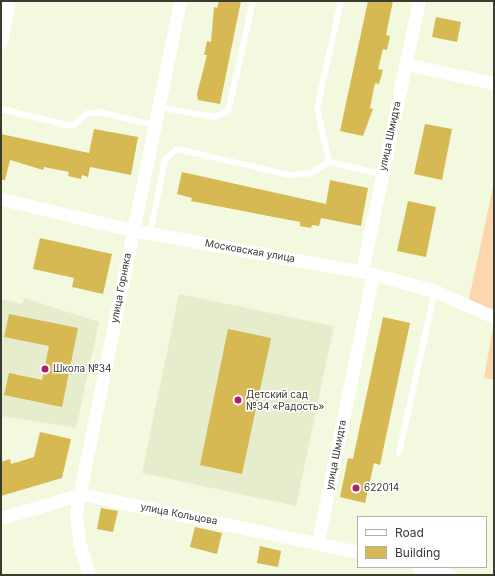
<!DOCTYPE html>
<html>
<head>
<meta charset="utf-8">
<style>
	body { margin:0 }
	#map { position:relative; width:495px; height:576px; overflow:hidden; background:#f3f9df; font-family:Inter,sans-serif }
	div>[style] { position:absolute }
	.built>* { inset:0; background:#e6edcd }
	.green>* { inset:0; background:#fcd6ad }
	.building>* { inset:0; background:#d6b953 }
	.service>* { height:6px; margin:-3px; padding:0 3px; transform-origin:3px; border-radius:3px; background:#fff }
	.minor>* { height:13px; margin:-6.5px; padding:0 6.5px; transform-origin:6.5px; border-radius:6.5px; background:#fff }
	.dots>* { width:11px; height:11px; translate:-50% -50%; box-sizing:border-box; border:2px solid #fff; border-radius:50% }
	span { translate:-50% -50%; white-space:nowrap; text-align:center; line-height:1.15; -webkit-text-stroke:3px #fff; paint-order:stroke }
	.street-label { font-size:10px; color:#393b31 }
	.poi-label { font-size:10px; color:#393b31 }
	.left { translate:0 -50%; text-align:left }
	.frame { position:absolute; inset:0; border:2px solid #393b31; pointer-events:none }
	.legend { position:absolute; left:357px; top:516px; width:130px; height:52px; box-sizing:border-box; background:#fff; border:1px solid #b0b1ad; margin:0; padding:5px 7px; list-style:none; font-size:12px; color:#393b31 }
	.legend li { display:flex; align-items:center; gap:8px; height:20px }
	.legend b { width:20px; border:1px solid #b0b1ad }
</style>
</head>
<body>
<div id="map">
	<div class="built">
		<i style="clip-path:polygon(179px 294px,334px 326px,296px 506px,142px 473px)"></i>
		<i style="clip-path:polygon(24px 298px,99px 322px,76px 428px,1px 416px,1px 299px,22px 304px)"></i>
	</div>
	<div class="green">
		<i style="clip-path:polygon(494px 183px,494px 309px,468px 303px)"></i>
		<i style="clip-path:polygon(494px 322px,494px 380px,484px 378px)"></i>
	</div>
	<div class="building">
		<i style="clip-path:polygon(219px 1px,241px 1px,220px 104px,198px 100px,197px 94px,207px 55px,204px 55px,207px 41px,211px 42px,214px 7px,217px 8px)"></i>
		<i style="clip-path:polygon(368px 1px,393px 1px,386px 35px,390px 36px,387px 50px,383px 49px,378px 69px,383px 70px,379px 84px,375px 83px,370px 108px,373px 109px,363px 136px,340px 131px)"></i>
		<i style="clip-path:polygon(436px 17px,461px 22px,457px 42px,432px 37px)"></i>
		<i style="clip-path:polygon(425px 124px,452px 129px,442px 180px,414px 174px)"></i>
		<i style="clip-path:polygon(94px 129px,138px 137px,131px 175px,90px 167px,88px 177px,82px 175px,81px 179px,68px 176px,69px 172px,44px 167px,43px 170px,10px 160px,5px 180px,1px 180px,1px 134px,89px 153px)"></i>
		<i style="clip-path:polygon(182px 172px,326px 204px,330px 180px,368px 188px,361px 226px,321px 218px,319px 226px,312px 225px,311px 228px,300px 226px,300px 222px,191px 201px,192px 198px,177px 194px)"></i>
		<i style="clip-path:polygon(408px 201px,436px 207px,426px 257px,397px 251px)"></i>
		<i style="clip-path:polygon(40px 238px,112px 254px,103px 294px,72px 287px,74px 278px,33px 269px)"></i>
		<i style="clip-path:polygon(9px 314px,78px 328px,62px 407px,4px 395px,9px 373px,42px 380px,49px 346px,4px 337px)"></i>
		<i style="clip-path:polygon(383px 317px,410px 323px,380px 465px,374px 463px,365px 503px,340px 497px,348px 458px,353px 459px)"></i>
		<i style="clip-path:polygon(228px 329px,271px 338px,242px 474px,200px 465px)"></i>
		<i style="clip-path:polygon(40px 432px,71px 439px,62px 478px,1px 496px,1px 462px,10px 459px,11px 464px,34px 457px)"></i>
		<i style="clip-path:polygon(101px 508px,118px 511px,113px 532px,97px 529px)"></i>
		<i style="clip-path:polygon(195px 527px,222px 533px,217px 554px,190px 547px)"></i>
		<i style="clip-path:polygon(260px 546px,281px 551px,278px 567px,257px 563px)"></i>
	</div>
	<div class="service">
		<i style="left:158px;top:107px;width:57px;rotate:10.1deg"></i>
		<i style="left:214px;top:117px;width:15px;rotate:-20deg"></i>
		<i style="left:228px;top:112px;width:114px;rotate:-77.3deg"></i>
		<i style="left:1px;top:109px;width:68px;rotate:13.6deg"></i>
		<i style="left:67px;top:125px;width:7px"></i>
		<i style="left:74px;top:125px;width:16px;rotate:-43deg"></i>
		<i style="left:86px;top:114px;width:12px;rotate:-9deg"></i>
		<i style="left:98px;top:112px;width:57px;rotate:13.1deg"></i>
		<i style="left:329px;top:162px;width:55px;rotate:-102.5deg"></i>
		<i style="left:317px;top:108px;width:110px;rotate:-77.4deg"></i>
		<i style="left:150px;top:233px;width:75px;rotate:-78.4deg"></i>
		<i style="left:165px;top:160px;width:16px;rotate:-43deg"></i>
		<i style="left:177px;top:149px;width:116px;rotate:13deg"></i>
		<i style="left:290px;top:175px;width:21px;rotate:-5deg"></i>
		<i style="left:311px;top:173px;width:21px;rotate:-31deg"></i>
		<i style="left:329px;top:162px;width:54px;rotate:12.8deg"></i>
		<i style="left:399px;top:453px;width:166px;rotate:-77.5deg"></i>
	</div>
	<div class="minor">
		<i style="left:1px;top:42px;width:42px;rotate:-79deg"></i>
		<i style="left:405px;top:64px;width:91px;rotate:12.1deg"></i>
		<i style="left:1px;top:199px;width:135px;rotate:13.3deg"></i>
		<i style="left:132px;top:230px;width:245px;rotate:10.3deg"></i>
		<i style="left:373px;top:274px;width:64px;rotate:15.3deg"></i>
		<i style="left:435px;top:291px;width:64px;rotate:23.8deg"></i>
		<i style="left:362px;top:271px;width:276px;rotate:-78.1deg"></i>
		<i style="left:1px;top:518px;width:84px;rotate:-16.7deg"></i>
		<i style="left:81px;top:494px;width:283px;rotate:11.8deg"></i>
		<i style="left:318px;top:541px;width:273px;rotate:-78.4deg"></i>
		<i style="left:418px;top:567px;width:33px;rotate:14deg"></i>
		<i style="left:89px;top:575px;width:34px;rotate:-107deg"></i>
		<i style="left:79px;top:542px;width:31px;rotate:-96deg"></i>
		<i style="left:76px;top:511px;width:520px;rotate:-78.47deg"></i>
	</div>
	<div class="dots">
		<i style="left:45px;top:369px;background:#ab2163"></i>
		<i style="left:238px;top:400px;background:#ab2163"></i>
		<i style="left:356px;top:488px;background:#ab2163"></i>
	</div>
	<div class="street-label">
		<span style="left:390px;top:136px;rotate:-78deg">улица Шмидта</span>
		<span style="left:250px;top:251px;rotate:10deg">Московская улица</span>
		<span style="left:121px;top:288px;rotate:-79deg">улица Горняка</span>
		<span style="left:336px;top:455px;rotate:-79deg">улица Шмидта</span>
		<span style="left:179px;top:514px;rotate:11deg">улица Кольцова</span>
	</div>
	<div class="poi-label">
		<span class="left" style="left:53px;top:369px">Школа №34</span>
		<span class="left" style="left:246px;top:400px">Детский сад<br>№34 «Радость»</span>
		<span class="left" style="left:364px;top:488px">622014</span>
	</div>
	<div class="frame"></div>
	<ul class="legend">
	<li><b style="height:5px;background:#fff"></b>Road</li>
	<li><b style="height:11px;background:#d6b953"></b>Building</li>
	</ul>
</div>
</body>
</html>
